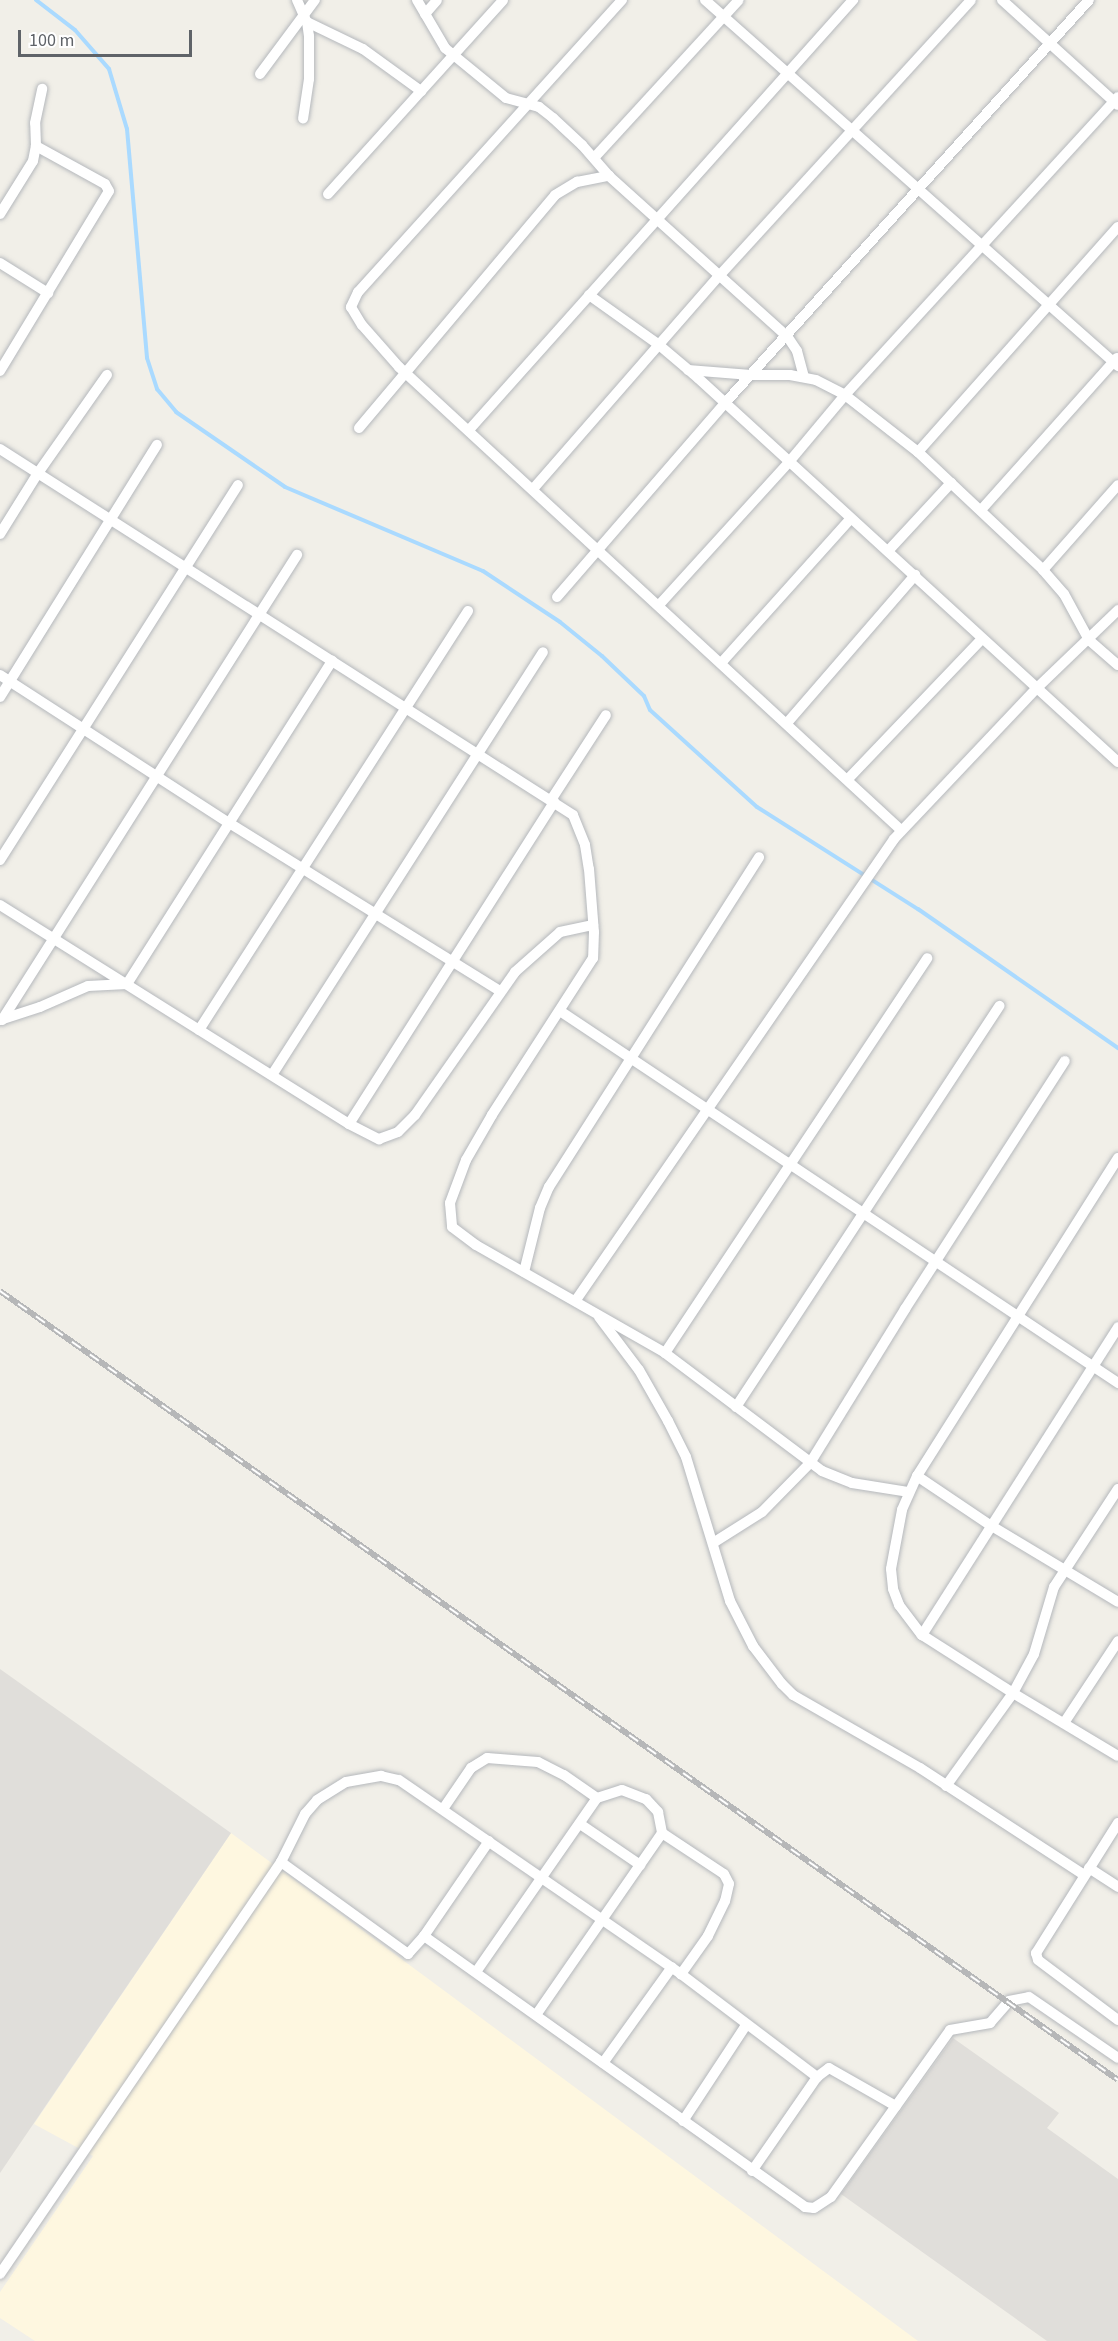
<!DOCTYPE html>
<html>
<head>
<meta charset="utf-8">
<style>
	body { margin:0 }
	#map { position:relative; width:1118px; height:2341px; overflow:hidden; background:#f1efe8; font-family:"Source Sans 3",sans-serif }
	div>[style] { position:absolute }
	.commercial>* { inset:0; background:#fef7e0 }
	.industrial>* { inset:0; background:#e0deda }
	.stream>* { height:4px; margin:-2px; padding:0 2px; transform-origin:2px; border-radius:2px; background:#aadaff }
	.roads { filter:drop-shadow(0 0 2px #b5b8bc) drop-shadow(0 0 2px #b5b8bc) }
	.minor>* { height:10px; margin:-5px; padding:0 5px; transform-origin:5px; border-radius:5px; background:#fff }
	.rail>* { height:6px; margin-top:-3px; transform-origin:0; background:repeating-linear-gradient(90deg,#fff 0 11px,#b6b7b8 0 22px); box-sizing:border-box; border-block:2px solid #b6b7b8 }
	span { translate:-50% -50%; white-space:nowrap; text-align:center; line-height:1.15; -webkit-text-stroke:4.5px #fff; paint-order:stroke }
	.scale { position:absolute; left:18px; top:30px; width:174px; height:27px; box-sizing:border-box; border:3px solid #5f6368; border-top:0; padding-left:8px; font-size:18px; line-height:21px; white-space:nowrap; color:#5f6368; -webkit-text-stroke:4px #fff; paint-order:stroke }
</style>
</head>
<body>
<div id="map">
	<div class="commercial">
		<i style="clip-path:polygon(231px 1833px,918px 2341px,35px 2341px,0 2318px,0 2292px,93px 2156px,34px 2124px)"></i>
	</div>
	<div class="industrial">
		<i style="clip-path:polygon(0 1669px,231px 1833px,0 2173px)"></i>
		<i style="clip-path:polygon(953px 2038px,1059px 2113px,1047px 2128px,1118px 2179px,1118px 2341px,1047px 2341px,841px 2194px)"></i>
	</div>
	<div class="stream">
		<i style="left:36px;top:0;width:49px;rotate:37.6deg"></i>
		<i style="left:75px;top:30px;width:52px;rotate:48.9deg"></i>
		<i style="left:109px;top:69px;width:63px;rotate:73.3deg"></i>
		<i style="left:127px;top:129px;width:230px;rotate:85deg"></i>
		<i style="left:147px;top:358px;width:33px;rotate:72deg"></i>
		<i style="left:157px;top:389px;width:30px;rotate:50deg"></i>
		<i style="left:176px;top:412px;width:132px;rotate:34.5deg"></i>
		<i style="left:285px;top:487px;width:215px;rotate:23deg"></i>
		<i style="left:483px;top:571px;width:92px;rotate:33.5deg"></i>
		<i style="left:560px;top:622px;width:54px;rotate:39deg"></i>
		<i style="left:602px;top:656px;width:58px;rotate:43.6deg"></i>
		<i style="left:644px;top:696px;width:15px;rotate:67deg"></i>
		<i style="left:650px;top:710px;width:144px;rotate:42.2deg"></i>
		<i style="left:757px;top:807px;width:191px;rotate:32.4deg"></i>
		<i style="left:918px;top:909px;width:244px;rotate:34.8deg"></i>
	</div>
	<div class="roads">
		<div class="minor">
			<i style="left:297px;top:0;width:24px;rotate:66deg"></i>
			<i style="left:307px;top:22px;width:14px;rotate:82deg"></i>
			<i style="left:309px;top:36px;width:43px;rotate:90deg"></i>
			<i style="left:309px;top:79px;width:40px;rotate:98.5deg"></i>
			<i style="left:417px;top:0;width:56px;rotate:59.7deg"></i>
			<i style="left:445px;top:48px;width:79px;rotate:39.3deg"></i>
			<i style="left:506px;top:98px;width:34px;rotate:15deg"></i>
			<i style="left:539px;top:107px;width:18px;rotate:38deg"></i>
			<i style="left:553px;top:118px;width:40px;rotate:43deg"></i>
			<i style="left:582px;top:145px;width:41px;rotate:48.9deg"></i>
			<i style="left:609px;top:176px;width:239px;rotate:42deg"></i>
			<i style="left:787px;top:336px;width:18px;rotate:56deg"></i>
			<i style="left:797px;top:351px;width:27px;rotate:75deg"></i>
			<i style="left:622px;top:0;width:394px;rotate:132.1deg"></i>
			<i style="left:358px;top:292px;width:17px;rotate:115deg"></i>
			<i style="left:351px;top:307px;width:21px;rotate:59deg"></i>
			<i style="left:362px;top:325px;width:56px;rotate:48.6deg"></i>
			<i style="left:399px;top:367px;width:683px;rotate:42.69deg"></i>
			<i style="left:705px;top:0;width:552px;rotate:41.55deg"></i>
			<i style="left:1002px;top:0;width:156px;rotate:42.2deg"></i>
			<i style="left:425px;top:14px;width:18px;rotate:-49deg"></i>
			<i style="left:307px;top:22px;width:62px;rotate:25.7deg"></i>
			<i style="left:363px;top:49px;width:72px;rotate:35.9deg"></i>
			<i style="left:260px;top:74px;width:92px;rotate:-53.4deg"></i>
			<i style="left:594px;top:158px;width:214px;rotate:-47.5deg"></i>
			<i style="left:328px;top:194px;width:261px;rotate:-47.9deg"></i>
			<i style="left:0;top:214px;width:62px;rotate:-58.1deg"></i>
			<i style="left:33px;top:161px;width:15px;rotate:-79deg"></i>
			<i style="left:36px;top:146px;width:23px;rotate:-92deg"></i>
			<i style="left:35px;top:123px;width:35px;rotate:-78deg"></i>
			<i style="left:0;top:263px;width:57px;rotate:32deg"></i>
			<i style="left:589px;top:295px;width:86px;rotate:35.5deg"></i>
			<i style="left:659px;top:345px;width:51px;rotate:40.2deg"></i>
			<i style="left:698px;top:378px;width:569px;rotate:42.44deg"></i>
			<i style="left:688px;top:370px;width:63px;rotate:4.5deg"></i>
			<i style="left:751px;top:375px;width:39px"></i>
			<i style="left:790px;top:375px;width:26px;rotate:11deg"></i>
			<i style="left:816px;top:380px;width:33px;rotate:27deg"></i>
			<i style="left:845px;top:395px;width:93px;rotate:38deg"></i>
			<i style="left:918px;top:452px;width:172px;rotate:43.3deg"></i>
			<i style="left:1043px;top:570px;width:32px;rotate:49deg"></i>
			<i style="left:1064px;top:594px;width:52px;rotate:61.5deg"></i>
			<i style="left:1089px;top:640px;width:38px;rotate:41deg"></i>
			<i style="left:0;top:371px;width:210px;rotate:-58.8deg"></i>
			<i style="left:109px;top:191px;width:8px;rotate:-120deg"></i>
			<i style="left:105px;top:184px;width:79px;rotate:-151.2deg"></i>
			<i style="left:359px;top:428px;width:304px;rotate:-49.9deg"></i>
			<i style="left:555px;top:195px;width:26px;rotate:-31deg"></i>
			<i style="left:577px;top:182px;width:33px;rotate:-11deg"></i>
			<i style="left:469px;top:430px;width:577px;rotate:-48.23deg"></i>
			<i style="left:0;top:449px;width:680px;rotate:32.57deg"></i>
			<i style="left:573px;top:815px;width:32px;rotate:68deg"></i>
			<i style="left:585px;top:845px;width:24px;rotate:81deg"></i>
			<i style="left:589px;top:869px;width:63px;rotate:85.5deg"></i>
			<i style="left:594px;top:932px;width:26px;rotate:92deg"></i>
			<i style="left:593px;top:958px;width:187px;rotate:122.8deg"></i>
			<i style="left:492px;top:1115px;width:52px;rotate:120deg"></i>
			<i style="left:466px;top:1160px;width:46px;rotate:110.4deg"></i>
			<i style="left:450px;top:1203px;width:24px;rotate:85deg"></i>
			<i style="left:452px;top:1227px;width:30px;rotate:37deg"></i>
			<i style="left:476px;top:1245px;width:218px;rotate:29.7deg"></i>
			<i style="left:665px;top:1353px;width:196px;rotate:36.9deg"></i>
			<i style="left:822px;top:1471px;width:32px;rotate:22deg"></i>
			<i style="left:852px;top:1483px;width:58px;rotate:9deg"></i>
			<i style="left:918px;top:452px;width:301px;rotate:-48.4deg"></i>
			<i style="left:533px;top:489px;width:284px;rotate:-48.9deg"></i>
			<i style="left:720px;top:275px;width:372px;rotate:-47.6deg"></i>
			<i style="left:981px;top:510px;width:204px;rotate:-48.2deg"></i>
			<i style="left:0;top:534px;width:72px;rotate:-58.1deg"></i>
			<i style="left:38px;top:473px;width:120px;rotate:-54.9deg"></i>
			<i style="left:888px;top:551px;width:93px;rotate:-47.2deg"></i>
			<i style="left:1043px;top:570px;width:113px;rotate:-48.6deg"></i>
			<i style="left:557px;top:597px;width:257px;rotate:-49.1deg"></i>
			<i style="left:725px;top:403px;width:543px;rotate:-47.91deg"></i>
			<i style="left:659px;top:605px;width:193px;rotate:-47.7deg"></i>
			<i style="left:789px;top:462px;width:87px;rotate:-50.1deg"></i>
			<i style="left:845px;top:395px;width:404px;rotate:-47.5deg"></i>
			<i style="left:722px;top:662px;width:193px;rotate:-48.1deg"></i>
			<i style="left:0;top:675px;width:273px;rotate:32.9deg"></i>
			<i style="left:229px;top:823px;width:319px;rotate:31.8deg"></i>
			<i style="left:0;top:697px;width:297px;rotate:-58.1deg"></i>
			<i style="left:787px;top:723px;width:196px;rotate:-49.1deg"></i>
			<i style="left:848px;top:779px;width:194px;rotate:-46.3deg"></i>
			<i style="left:551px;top:800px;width:101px;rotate:-57.1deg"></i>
			<i style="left:0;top:860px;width:444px;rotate:-57.6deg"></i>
			<i style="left:0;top:905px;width:412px;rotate:32.1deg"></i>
			<i style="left:349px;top:1124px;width:34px;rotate:27deg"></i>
			<i style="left:379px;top:1139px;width:20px;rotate:-20deg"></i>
			<i style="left:398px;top:1132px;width:24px;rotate:-45deg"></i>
			<i style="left:415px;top:1115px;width:174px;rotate:-55deg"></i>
			<i style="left:515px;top:972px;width:60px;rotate:-41.6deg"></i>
			<i style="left:560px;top:932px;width:34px;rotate:-12deg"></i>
			<i style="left:560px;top:1011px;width:671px;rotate:33.69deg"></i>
			<i style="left:0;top:1020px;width:42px;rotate:-18deg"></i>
			<i style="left:40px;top:1007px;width:52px;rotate:-23.6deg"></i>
			<i style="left:88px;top:986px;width:39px;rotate:-3deg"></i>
			<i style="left:127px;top:984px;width:383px;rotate:-57.6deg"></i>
			<i style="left:2px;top:1020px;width:551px;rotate:-57.61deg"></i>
			<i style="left:199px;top:1030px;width:498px;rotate:-57.3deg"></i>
			<i style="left:272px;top:1075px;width:502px;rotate:-57.35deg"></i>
			<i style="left:349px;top:1124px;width:382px;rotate:-57.5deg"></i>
			<i style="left:1118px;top:1158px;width:376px;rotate:122.3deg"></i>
			<i style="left:917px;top:1476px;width:37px;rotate:114deg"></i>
			<i style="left:902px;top:1510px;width:60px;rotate:100.6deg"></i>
			<i style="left:891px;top:1569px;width:20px;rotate:84deg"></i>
			<i style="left:893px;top:1589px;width:17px;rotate:69deg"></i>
			<i style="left:899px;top:1605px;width:38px;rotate:53deg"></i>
			<i style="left:922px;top:1635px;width:108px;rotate:32.5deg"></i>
			<i style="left:1013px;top:1693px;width:122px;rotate:31deg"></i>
			<i style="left:524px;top:1272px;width:66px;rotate:-76deg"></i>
			<i style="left:540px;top:1208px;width:23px;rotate:-67deg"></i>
			<i style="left:549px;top:1187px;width:391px;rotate:-57.5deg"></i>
			<i style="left:576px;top:1300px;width:560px;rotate:-55.4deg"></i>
			<i style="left:894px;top:839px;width:207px;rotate:-46.6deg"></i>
			<i style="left:1036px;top:689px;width:114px;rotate:-43.9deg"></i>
			<i style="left:599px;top:1317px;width:66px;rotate:53deg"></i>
			<i style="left:639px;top:1370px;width:59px;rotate:60.4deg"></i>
			<i style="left:668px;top:1421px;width:40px;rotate:63.4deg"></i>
			<i style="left:686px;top:1457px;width:151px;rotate:73deg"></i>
			<i style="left:730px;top:1601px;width:51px;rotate:62.9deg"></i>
			<i style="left:753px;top:1646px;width:48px;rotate:52.7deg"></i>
			<i style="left:782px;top:1684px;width:16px;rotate:45deg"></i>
			<i style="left:793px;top:1695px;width:146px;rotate:29.9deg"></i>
			<i style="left:920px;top:1768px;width:196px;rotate:33.1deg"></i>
			<i style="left:665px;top:1353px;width:474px;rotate:-56.4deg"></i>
			<i style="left:736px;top:1407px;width:480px;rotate:-56.7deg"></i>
			<i style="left:917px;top:1476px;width:88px;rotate:33.9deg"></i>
			<i style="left:990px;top:1525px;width:149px;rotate:31deg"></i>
			<i style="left:713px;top:1543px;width:58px;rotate:-32.3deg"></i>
			<i style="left:762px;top:1512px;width:69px;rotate:-45.6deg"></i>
			<i style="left:810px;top:1463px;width:181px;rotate:-58.3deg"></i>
			<i style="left:905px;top:1309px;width:295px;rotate:-57.2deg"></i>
			<i style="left:922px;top:1635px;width:365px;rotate:-57.5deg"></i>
			<i style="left:1064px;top:1723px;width:98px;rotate:-56.6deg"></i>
			<i style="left:946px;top:1786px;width:115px;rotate:-54.2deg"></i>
			<i style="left:1013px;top:1693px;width:44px;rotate:-61.7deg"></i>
			<i style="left:1034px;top:1654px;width:70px;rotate:-73.4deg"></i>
			<i style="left:1054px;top:1587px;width:117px;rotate:-56.9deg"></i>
			<i style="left:443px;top:1809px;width:50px;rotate:-55.7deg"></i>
			<i style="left:471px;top:1768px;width:19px;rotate:-32deg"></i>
			<i style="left:487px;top:1758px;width:51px;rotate:4.5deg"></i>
			<i style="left:538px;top:1762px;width:29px;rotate:27deg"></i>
			<i style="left:564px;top:1775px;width:40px;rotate:34.9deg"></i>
			<i style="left:1118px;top:1823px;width:154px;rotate:122.2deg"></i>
			<i style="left:1036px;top:1953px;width:7px;rotate:74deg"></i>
			<i style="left:1038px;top:1960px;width:100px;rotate:36.9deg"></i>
			<i style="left:580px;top:1824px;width:73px;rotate:34.3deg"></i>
			<i style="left:281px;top:1862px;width:157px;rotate:35.9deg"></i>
			<i style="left:408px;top:1954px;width:24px;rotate:-48deg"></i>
			<i style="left:424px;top:1936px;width:115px;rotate:-55.6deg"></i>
			<i style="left:1089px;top:1868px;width:35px;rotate:33deg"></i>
			<i style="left:424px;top:1936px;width:468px;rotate:35.4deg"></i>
			<i style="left:805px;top:2207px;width:9px;rotate:6deg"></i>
			<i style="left:814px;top:2208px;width:20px;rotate:-33deg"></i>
			<i style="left:831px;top:2197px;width:205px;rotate:-54.5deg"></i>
			<i style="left:950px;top:2030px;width:41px;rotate:-9.9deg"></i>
			<i style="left:990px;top:2023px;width:29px;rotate:-49deg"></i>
			<i style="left:1009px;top:2001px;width:20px;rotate:-11deg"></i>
			<i style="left:1029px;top:1997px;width:108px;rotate:34.4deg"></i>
			<i style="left:476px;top:1972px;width:212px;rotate:-55.2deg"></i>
			<i style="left:597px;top:1798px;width:26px;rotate:-18deg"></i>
			<i style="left:622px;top:1790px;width:26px;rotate:21deg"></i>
			<i style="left:646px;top:1799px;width:18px;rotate:47deg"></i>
			<i style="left:658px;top:1812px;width:21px;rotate:79deg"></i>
			<i style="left:662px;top:1833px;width:74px;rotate:33.5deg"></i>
			<i style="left:724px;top:1874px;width:11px;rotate:63deg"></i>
			<i style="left:729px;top:1884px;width:17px;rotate:103deg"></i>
			<i style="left:725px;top:1901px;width:39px;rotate:116deg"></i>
			<i style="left:708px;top:1936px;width:47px;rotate:125.4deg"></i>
			<i style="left:536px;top:2015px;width:221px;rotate:-55.3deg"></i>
			<i style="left:603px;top:2063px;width:118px;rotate:-54.3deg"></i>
			<i style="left:683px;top:2121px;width:115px;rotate:-56.7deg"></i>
			<i style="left:752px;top:2171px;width:114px;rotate:-55.3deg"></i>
			<i style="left:817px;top:2077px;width:15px;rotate:-37deg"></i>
			<i style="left:829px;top:2068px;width:77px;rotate:29.6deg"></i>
			<i style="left:0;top:2274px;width:499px;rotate:-55.7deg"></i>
			<i style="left:281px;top:1862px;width:54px;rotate:-63.4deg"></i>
			<i style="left:305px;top:1814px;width:18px;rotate:-49deg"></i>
			<i style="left:317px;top:1800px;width:34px;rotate:-32deg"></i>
			<i style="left:346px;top:1782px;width:36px;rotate:-10deg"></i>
			<i style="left:381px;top:1776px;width:18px;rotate:13deg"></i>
			<i style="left:399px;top:1780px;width:342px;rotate:34.5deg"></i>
			<i style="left:681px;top:1974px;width:171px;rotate:37.1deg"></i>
		</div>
	</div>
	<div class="rail">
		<i style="left:0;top:1291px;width:1368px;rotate:35.21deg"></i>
	</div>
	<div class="scale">100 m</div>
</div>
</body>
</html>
